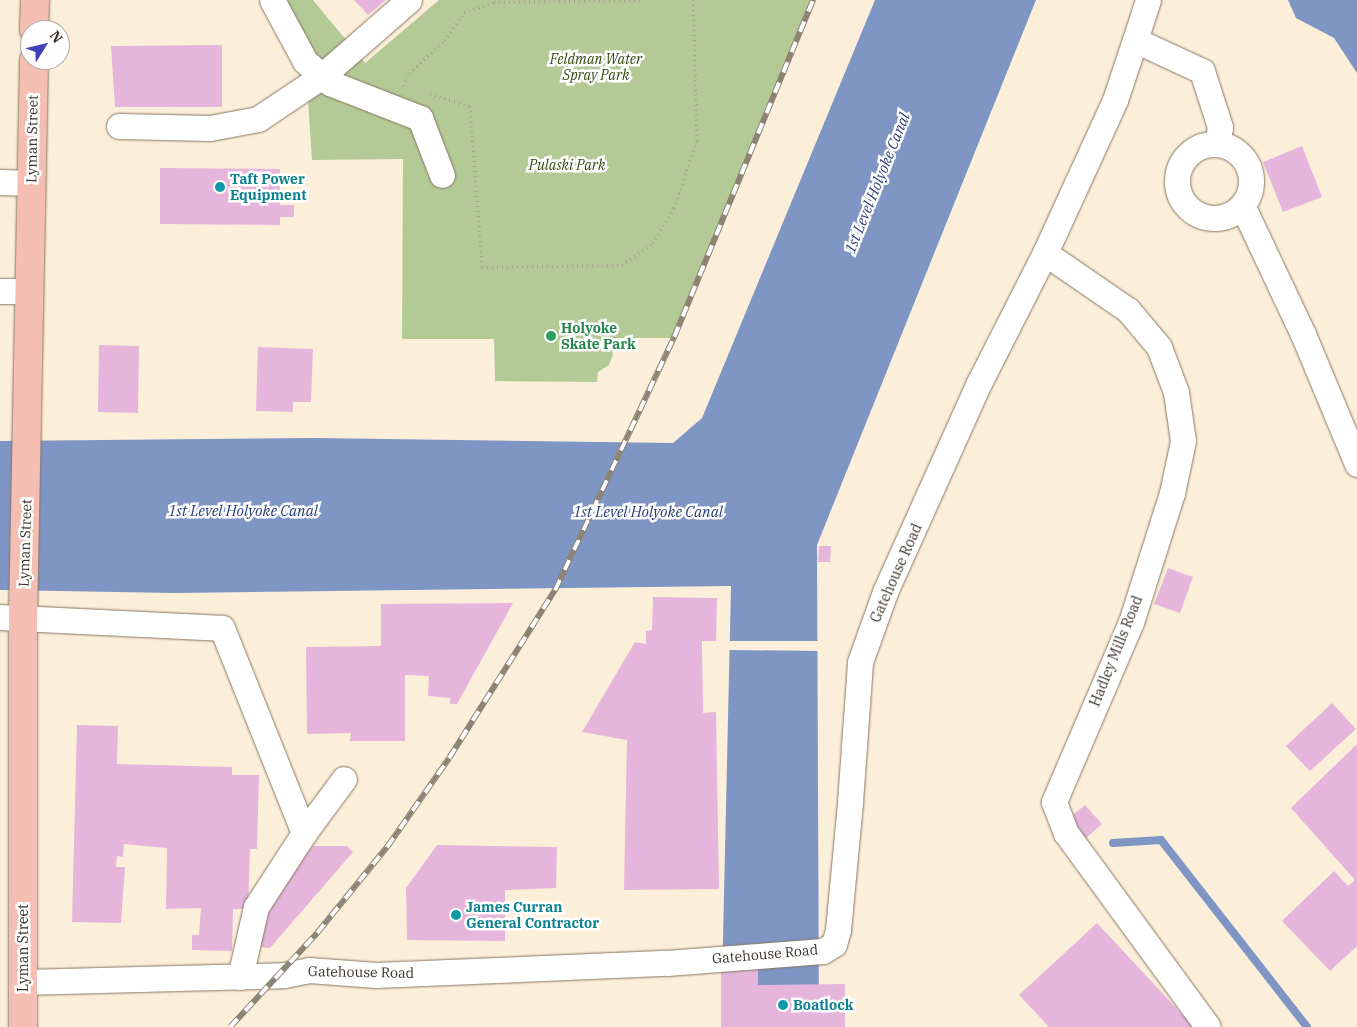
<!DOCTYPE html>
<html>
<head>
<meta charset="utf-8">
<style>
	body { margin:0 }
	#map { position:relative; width:1357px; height:1027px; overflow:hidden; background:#fcefda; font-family:"IBM Plex Serif",serif }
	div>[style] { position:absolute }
	.green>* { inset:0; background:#b4ca96 }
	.water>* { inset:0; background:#7f96c5 }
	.pier>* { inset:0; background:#fcefda }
	.stream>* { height:8px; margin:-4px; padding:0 4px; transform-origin:4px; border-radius:4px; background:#7f96c5 }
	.building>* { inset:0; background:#e5b5db }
	.path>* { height:3px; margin-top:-1.5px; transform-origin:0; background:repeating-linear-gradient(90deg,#aca291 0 1px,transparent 0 5px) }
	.roads { filter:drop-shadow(0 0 1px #877761) drop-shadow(0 0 1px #877761) }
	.minor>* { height:25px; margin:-12.5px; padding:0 12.5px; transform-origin:12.5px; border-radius:12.5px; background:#fff }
	.minor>.ring { margin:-12.5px; padding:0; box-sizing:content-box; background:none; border:25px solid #fff; border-radius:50% }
	.major>* { height:28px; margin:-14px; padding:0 14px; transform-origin:14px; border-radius:14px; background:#f4beb2 }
	.rail>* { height:5.5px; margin-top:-2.75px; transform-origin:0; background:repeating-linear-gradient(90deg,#fefefe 0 11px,#8d8476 0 22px); box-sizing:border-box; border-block:1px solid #8d8476 }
	.dots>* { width:14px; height:14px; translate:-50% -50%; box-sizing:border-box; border:2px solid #fefefe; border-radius:50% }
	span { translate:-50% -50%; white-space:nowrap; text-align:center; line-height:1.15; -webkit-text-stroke:5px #fefefe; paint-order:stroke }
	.park-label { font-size:14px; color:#35480f; font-style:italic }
	.street-label { font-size:14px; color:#393329 }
	.culture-label { font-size:14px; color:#0d838f; font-weight:700 }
	.left { translate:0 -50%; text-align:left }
	.leisure-label { font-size:14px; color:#27864d; font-weight:700 }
	.water-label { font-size:15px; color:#243c77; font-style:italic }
	.north { position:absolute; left:20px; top:20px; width:50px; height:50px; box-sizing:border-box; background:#fefefe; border:1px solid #afada9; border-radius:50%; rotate:54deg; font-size:14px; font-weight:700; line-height:20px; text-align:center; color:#393329 }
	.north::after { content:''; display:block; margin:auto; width:18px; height:22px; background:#3e43b8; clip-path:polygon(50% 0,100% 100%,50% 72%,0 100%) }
</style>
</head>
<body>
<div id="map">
	<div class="green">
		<i style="clip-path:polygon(262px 0,313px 0,365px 63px,439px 0,813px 0,673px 338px,609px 338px,613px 354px,609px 365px,598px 372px,597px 382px,495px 381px,494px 339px,402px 339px,403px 159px,312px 160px,307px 85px)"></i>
	</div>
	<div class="water">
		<i style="clip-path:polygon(875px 0,1036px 0,817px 545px,819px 1027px,721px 1027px,731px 586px,174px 593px,0 590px,0 441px,315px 438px,673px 443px,702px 418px)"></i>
		<i style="clip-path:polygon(1288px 0,1357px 0,1357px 73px,1334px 38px,1296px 18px)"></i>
	</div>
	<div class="pier">
		<i style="clip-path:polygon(728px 641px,820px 641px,820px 651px,728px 650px)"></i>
	</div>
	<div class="stream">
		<i style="left:1113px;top:843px;width:48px;rotate:-3.6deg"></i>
		<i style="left:1161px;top:840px;width:237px;rotate:52deg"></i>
	</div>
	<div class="building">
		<i style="clip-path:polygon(354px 0,386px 0,368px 15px)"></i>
		<i style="clip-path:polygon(222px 45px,222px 107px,115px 107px,111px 46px)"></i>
		<i style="clip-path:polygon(1302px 146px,1322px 197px,1283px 212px,1263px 162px)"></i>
		<i style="clip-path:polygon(160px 168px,280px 169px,280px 205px,294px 205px,294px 217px,280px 217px,280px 225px,160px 224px)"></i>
		<i style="clip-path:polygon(99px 345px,139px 346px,138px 413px,98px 412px)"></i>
		<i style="clip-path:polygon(258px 347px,313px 349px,311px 402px,293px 402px,293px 412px,256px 411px)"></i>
		<i style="clip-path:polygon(819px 546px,831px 546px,830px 562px,818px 562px)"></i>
		<i style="clip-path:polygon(1168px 568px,1193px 577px,1180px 613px,1154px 604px)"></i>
		<i style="clip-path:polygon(653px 597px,717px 598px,716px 641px,702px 641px,703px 713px,716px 712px,719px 889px,624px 890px,627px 740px,582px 732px,635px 642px,646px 644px,646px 631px,652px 630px)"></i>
		<i style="clip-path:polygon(513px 603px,457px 704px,450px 704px,450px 698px,428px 696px,429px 676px,405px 675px,405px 741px,350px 741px,351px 733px,307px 734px,306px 647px,381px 646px,381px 604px)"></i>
		<i style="clip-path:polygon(1332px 703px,1356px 729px,1310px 771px,1286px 746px)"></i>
		<i style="clip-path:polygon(77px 725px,118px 726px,117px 764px,232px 767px,232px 775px,259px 775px,257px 849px,250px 849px,248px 909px,233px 909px,232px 951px,192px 950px,192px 935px,199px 935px,201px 908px,166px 909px,167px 848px,124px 844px,123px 857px,117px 856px,116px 867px,125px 867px,121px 923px,72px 922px)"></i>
		<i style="clip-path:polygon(1357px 744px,1357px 946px,1330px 971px,1282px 921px,1334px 871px,1348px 886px,1355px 880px,1291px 808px)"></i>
		<i style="clip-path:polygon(1085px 805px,1102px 824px,1085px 839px,1068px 819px)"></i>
		<i style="clip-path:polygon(437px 845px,557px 847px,556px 888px,505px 890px,505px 941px,407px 940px,406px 888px)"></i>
		<i style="clip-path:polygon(313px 846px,347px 846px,353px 852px,270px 948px,259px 947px,260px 908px)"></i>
		<i style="clip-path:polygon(1097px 923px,1194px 1027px,1049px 1027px,1019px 995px)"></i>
		<i style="clip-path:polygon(721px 967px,758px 967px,758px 985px,845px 984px,845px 1027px,721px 1027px)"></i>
	</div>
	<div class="path">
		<i style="left:404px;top:86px;width:9px;rotate:-77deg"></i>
		<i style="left:406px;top:77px;width:53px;rotate:-44.2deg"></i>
		<i style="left:444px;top:40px;width:34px;rotate:-54deg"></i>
		<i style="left:464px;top:12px;width:32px;rotate:-18deg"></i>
		<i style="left:494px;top:2px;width:150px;rotate:-0.8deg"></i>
		<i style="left:430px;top:94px;width:42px;rotate:16.7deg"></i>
		<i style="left:470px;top:106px;width:161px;rotate:85.7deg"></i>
		<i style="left:482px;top:267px;width:140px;rotate:-0.8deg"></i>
		<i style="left:622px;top:265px;width:38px;rotate:-35deg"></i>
		<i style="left:653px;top:243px;width:41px;rotate:-59deg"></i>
		<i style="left:674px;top:208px;width:72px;rotate:-71.3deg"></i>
		<i style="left:697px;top:140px;width:140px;rotate:-91.6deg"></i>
	</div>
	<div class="roads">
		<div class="minor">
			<i style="left:409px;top:0;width:116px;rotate:138.9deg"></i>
			<i style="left:322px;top:76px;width:11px;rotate:41deg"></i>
			<i style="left:330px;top:83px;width:97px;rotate:21.3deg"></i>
			<i style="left:420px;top:118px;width:61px;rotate:68.9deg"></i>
			<i style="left:1135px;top:40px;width:42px;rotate:-72deg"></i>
			<i style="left:119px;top:126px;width:91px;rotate:1.3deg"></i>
			<i style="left:210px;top:128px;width:49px;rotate:-10.6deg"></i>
			<i style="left:258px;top:119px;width:77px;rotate:-33.9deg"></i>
			<i style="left:322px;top:76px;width:23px;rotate:-139deg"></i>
			<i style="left:305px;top:61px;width:69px;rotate:-118.4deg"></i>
			<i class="ring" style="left:1177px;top:144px;width:49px;height:49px"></i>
			<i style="left:0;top:182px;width:31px;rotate:2deg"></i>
			<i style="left:1242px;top:205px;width:143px;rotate:64.7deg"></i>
			<i style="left:1303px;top:334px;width:141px;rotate:67.4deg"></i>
			<i style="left:1045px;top:253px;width:101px;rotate:34.5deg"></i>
			<i style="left:1128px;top:310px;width:48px;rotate:50deg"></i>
			<i style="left:1159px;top:347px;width:48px;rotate:69.3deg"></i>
			<i style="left:1176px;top:392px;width:49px;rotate:81.9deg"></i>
			<i style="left:1183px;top:441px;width:53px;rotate:101.9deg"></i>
			<i style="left:1172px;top:493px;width:135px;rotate:107.6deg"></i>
			<i style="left:1131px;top:622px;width:196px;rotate:113.2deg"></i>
			<i style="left:1054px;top:802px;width:33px;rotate:69deg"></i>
			<i style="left:1066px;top:833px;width:240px;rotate:53.8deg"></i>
			<i style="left:0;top:291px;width:29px"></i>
			<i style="left:0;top:617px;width:222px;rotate:2.8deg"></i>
			<i style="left:222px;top:628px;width:221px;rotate:68.2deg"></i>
			<i style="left:240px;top:977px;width:72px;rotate:-77.1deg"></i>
			<i style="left:256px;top:907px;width:88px;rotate:-57deg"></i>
			<i style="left:304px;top:833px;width:67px;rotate:-53.5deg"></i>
			<i style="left:23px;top:982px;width:261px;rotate:-1.5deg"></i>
			<i style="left:284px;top:975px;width:25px;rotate:-11deg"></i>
			<i style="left:309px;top:970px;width:67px;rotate:4.3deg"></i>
			<i style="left:376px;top:975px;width:291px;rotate:-2.4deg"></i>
			<i style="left:667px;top:963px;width:156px;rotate:-4.4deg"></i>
			<i style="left:823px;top:951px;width:13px;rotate:-32deg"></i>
			<i style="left:834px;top:944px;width:15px;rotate:-74deg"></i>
			<i style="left:838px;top:930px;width:129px;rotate:-84.6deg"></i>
			<i style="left:850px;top:802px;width:140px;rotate:-85.9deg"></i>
			<i style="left:860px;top:662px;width:74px;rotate:-70.3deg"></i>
			<i style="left:885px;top:592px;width:229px;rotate:-65.8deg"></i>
			<i style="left:979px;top:383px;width:146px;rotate:-63.1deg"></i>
			<i style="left:1045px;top:253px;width:168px;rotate:-65.4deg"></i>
			<i style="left:1115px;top:100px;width:63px;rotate:-71.6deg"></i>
			<i style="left:1135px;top:40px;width:74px;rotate:24.8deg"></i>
			<i style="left:1202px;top:71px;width:59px;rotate:72.2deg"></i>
			<i style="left:1220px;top:127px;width:17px;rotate:100deg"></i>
		</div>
		<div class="major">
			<i style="left:34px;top:30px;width:30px;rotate:-88deg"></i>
			<i style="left:23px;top:1027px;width:409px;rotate:-90deg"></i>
			<i style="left:23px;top:618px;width:558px;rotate:-88.87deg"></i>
		</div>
	</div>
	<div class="rail">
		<i style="left:230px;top:1027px;width:128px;rotate:-47.2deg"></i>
		<i style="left:317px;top:933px;width:111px;rotate:-50.9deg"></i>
		<i style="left:387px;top:847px;width:108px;rotate:-55.1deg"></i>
		<i style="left:449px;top:758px;width:199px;rotate:-57.8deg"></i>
		<i style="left:555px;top:590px;width:280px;rotate:-64.8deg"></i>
		<i style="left:674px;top:337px;width:365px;rotate:-67.6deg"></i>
	</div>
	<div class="dots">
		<i style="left:220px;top:187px;background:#0f9aa8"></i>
		<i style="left:551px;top:336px;background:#2e9e5b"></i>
		<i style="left:456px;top:915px;background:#0f9aa8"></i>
		<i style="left:783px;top:1005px;background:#0f9aa8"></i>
	</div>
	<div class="park-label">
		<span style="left:596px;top:67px">Feldman Water<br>Spray Park</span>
		<span style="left:567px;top:165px">Pulaski Park</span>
	</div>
	<div class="street-label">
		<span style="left:32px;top:139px;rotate:-89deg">Lyman Street</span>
		<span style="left:25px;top:543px;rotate:-88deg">Lyman Street</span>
		<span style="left:896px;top:573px;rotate:-66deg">Gatehouse Road</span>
		<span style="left:1116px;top:651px;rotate:-68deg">Hadley Mills Road</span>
		<span style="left:23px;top:948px;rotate:-90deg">Lyman Street</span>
		<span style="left:765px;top:954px;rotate:-5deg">Gatehouse Road</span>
		<span style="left:361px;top:972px;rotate:1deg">Gatehouse Road</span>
	</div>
	<div class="culture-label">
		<span class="left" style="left:230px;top:187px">Taft Power<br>Equipment</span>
		<span class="left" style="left:466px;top:915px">James Curran<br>General Contractor</span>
		<span class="left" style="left:793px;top:1005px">Boatlock</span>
	</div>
	<div class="leisure-label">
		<span class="left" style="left:561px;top:336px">Holyoke<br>Skate Park</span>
	</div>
	<div class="water-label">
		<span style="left:877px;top:183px;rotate:-68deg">1st Level Holyoke Canal</span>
		<span style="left:243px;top:511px">1st Level Holyoke Canal</span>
		<span style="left:648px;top:512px">1st Level Holyoke Canal</span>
	</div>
	<div class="north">N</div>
</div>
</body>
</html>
